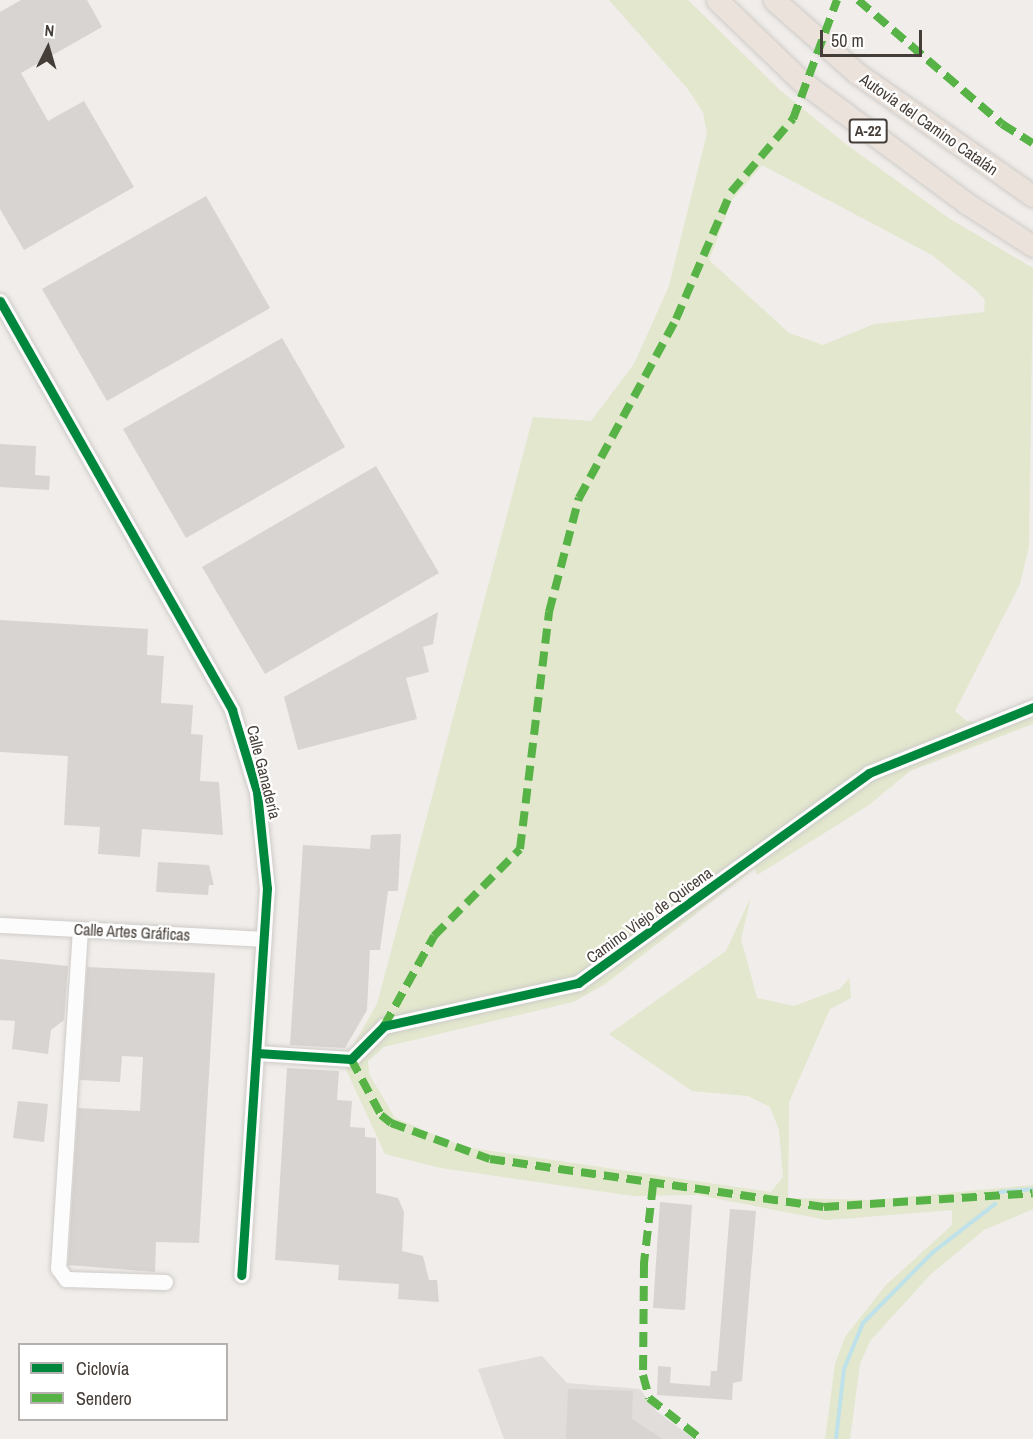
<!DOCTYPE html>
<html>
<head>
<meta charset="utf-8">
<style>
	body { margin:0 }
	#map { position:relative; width:1033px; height:1439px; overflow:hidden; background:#f0edea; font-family:"Archivo Narrow",sans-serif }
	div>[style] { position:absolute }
	.industrial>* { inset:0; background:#e1ddda }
	.green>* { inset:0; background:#e2e7cd }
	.stream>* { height:4px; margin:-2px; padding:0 2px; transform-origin:2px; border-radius:2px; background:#bfe1e9 }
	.building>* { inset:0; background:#d8d4d1 }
	.roads { filter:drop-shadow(0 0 2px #cecbc8) drop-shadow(0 0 2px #cecbc8) }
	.minor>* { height:15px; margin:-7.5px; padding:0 7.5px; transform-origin:7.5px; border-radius:7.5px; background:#fdfcfc }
	.highway>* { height:21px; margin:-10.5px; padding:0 10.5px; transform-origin:10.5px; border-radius:10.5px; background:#eae2db }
	.quiet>* { height:8px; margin-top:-4px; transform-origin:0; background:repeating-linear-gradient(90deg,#57b346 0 15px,transparent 0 23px) }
	.cycleway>* { height:9px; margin:-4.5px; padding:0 4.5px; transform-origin:4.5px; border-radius:4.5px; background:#00873e }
	span { translate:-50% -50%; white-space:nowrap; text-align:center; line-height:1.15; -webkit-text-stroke:4.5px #fff; paint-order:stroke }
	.shield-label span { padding:2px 4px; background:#fff; border:2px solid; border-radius:4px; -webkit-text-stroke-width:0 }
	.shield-label { font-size:15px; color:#453d37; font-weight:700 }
	.street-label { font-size:16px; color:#453d37 }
	.legend { position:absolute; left:18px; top:1343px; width:210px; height:78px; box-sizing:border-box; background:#fff; border:2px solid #b5b1af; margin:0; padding:8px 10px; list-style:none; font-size:18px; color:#453d37 }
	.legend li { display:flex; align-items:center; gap:12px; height:30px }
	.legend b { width:30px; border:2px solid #b5b1af }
	.north { position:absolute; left:18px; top:18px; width:60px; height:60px; -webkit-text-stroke:4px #fff; paint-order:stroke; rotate:5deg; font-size:16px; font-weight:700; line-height:24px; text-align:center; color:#453d37 }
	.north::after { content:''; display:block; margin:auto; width:21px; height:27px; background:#453d37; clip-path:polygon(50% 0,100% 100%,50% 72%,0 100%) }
	.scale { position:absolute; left:820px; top:30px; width:102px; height:27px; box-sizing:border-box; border:3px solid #453d37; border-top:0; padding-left:8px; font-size:18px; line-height:21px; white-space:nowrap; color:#453d37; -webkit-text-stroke:4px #fff; paint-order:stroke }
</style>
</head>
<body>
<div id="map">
	<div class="industrial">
		<i style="clip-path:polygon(542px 1356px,567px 1383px,640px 1389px,656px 1411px,694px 1439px,504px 1439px,478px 1369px)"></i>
	</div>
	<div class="green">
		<i style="clip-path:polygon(evenodd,609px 0,688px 0,781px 91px,847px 145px,950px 219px,1033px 268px,1029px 546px,1020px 584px,955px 711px,967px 721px,981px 722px,1033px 702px,1033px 724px,910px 771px,869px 805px,757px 875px,755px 868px,604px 985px,573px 1002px,384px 1047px,368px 1061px,369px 1074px,395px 1118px,464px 1147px,771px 1192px,783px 1177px,779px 1130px,770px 1107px,748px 1096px,692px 1091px,609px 1034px,726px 951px,751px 897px,741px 939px,757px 998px,794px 1006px,840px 989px,849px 978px,851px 998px,830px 1009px,789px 1102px,788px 1198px,872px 1200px,1033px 1185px,1033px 1209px,984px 1230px,930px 1275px,870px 1341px,860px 1364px,850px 1439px,825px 1439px,835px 1364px,845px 1337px,886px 1285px,952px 1225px,952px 1210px,827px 1220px,698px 1195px,633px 1196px,441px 1168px,385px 1154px,343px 1063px,377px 1004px,533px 417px,591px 421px,634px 364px,669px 286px,707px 134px,703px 112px,687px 88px,609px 0,762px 165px,932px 255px,977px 291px,985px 300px,984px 312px,874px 324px,823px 345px,789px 333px,709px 260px,732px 200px,762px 165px)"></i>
	</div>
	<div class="stream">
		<i style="left:1000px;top:1192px;width:33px;rotate:-5deg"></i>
		<i style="left:836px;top:1439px;width:70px;rotate:-83.5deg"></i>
		<i style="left:844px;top:1369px;width:50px;rotate:-67.6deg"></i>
		<i style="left:863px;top:1323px;width:98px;rotate:-45.4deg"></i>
		<i style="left:932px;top:1253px;width:80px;rotate:-37.9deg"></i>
	</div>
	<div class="building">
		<i style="clip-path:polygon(21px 0,87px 0,102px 27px,21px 73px,48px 121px,84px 101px,134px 187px,24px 250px,0 209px,0 12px)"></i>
		<i style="clip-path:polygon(206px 196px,270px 308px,107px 401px,42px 289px)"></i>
		<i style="clip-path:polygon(282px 338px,345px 447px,186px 538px,123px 429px)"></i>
		<i style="clip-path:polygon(0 444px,36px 446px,35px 475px,50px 476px,49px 490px,0 487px)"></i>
		<i style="clip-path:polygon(376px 466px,439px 573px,265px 674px,202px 567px)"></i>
		<i style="clip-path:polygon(438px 612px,433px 644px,423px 647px,429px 672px,406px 678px,417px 719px,298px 750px,284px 697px)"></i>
		<i style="clip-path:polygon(0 620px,148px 629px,147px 655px,164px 656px,161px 703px,193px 705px,191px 734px,203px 735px,200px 781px,219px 782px,223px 835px,142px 829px,140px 857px,98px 854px,100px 827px,64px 825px,68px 756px,0 752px)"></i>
		<i style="clip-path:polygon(401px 834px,398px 891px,388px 891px,380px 950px,370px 950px,367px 1010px,345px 1048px,290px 1045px,303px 845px,370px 849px,371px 835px)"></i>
		<i style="clip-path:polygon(158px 862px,209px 865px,214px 885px,209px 885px,208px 895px,156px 892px)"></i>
		<i style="clip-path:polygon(0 959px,68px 966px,64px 1020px,51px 1030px,48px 1054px,12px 1049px,15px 1021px,0 1020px)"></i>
		<i style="clip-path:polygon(87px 967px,215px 973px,199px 1243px,156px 1242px,155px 1272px,68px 1265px,78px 1108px,140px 1111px,143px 1057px,122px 1056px,120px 1082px,80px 1080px)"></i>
		<i style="clip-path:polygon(287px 1068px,339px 1071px,337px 1100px,352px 1101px,350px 1127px,365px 1128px,365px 1137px,376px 1138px,376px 1193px,398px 1198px,404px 1212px,402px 1251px,423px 1256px,429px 1280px,437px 1280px,439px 1302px,398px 1299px,399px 1284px,338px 1280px,339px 1265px,275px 1260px)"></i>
		<i style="clip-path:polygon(18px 1101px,48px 1104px,44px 1142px,13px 1138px)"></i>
		<i style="clip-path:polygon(660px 1202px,692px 1205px,685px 1310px,653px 1308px)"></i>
		<i style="clip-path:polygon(730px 1209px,756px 1211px,742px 1381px,733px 1383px,732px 1400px,657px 1395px,658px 1366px,671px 1367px,670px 1383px,710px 1386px,711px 1371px,717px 1371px)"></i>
		<i style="clip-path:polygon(568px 1389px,633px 1391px,632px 1419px,663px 1439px,566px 1439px)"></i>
	</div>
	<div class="roads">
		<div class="minor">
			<i style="left:0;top:301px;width:470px;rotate:60.4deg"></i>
			<i style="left:232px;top:710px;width:86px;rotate:73deg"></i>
			<i style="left:257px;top:792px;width:97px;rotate:84.1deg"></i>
			<i style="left:267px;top:888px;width:388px;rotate:93.8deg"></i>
			<i style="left:0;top:925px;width:263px;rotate:3deg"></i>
			<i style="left:80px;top:929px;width:340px;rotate:93.7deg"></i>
			<i style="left:58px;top:1268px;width:14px;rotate:54deg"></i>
			<i style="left:66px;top:1279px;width:99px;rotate:1.7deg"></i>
			<i style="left:257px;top:1053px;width:94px;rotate:3.7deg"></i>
			<i style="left:351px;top:1059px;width:47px;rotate:-45deg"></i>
			<i style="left:384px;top:1026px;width:199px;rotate:-12.5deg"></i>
			<i style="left:578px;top:983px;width:359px;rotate:-35.8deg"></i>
			<i style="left:869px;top:773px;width:177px;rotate:-21.9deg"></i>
		</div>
		<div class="highway">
			<i style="left:717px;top:0;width:115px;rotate:43.9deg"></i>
			<i style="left:800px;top:80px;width:207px;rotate:36.5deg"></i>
			<i style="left:966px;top:203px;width:80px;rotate:32.7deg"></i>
			<i style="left:774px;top:0;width:112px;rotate:41.4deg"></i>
			<i style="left:858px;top:74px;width:213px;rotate:34.9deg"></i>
		</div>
	</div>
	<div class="quiet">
		<i style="left:858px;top:0;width:190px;rotate:40.7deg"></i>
		<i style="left:1002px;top:124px;width:36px;rotate:32deg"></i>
		<i style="left:384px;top:1026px;width:103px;rotate:-60.9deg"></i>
		<i style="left:434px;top:936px;width:122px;rotate:-45.3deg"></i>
		<i style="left:520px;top:849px;width:239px;rotate:-83deg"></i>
		<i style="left:549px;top:612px;width:118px;rotate:-75.3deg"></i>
		<i style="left:579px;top:498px;width:204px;rotate:-61.5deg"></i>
		<i style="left:676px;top:319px;width:138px;rotate:-66.6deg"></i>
		<i style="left:731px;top:192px;width:96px;rotate:-49.7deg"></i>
		<i style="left:793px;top:119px;width:127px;rotate:-69.7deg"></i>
		<i style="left:351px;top:1059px;width:64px;rotate:61.8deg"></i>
		<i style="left:381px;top:1115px;width:13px;rotate:39deg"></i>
		<i style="left:391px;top:1123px;width:105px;rotate:20deg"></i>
		<i style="left:490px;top:1159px;width:337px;rotate:8.2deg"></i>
		<i style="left:824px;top:1207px;width:209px;rotate:-3.8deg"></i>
		<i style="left:653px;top:1185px;width:79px;rotate:96.6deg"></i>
		<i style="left:644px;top:1263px;width:112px;rotate:90.5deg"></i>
		<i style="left:643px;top:1375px;width:24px;rotate:75deg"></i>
		<i style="left:649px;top:1398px;width:66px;rotate:38.3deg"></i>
	</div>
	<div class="cycleway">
		<i style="left:0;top:301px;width:470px;rotate:60.4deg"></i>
		<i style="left:232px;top:710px;width:86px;rotate:73deg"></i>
		<i style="left:257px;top:792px;width:97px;rotate:84.1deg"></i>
		<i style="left:267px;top:888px;width:388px;rotate:93.8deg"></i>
		<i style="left:257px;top:1053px;width:94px;rotate:3.7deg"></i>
		<i style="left:351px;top:1059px;width:47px;rotate:-45deg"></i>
		<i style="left:384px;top:1026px;width:199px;rotate:-12.5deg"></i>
		<i style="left:578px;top:983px;width:359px;rotate:-35.8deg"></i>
		<i style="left:869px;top:773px;width:177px;rotate:-21.9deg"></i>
	</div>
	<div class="shield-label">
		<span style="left:868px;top:131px">A-22</span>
	</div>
	<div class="street-label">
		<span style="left:929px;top:124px;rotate:35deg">Autovía del Camino Catalán</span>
		<span style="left:264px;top:772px;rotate:76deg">Calle Ganadería</span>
		<span style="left:649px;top:915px;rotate:-36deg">Camino Viejo de Quicena</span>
		<span style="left:132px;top:932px;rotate:3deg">Calle Artes Gráficas</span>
	</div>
	<ul class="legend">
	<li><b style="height:8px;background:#00873e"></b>Ciclovía</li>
	<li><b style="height:8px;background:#57b346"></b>Sendero</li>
	</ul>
	<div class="north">N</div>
	<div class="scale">50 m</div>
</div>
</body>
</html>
